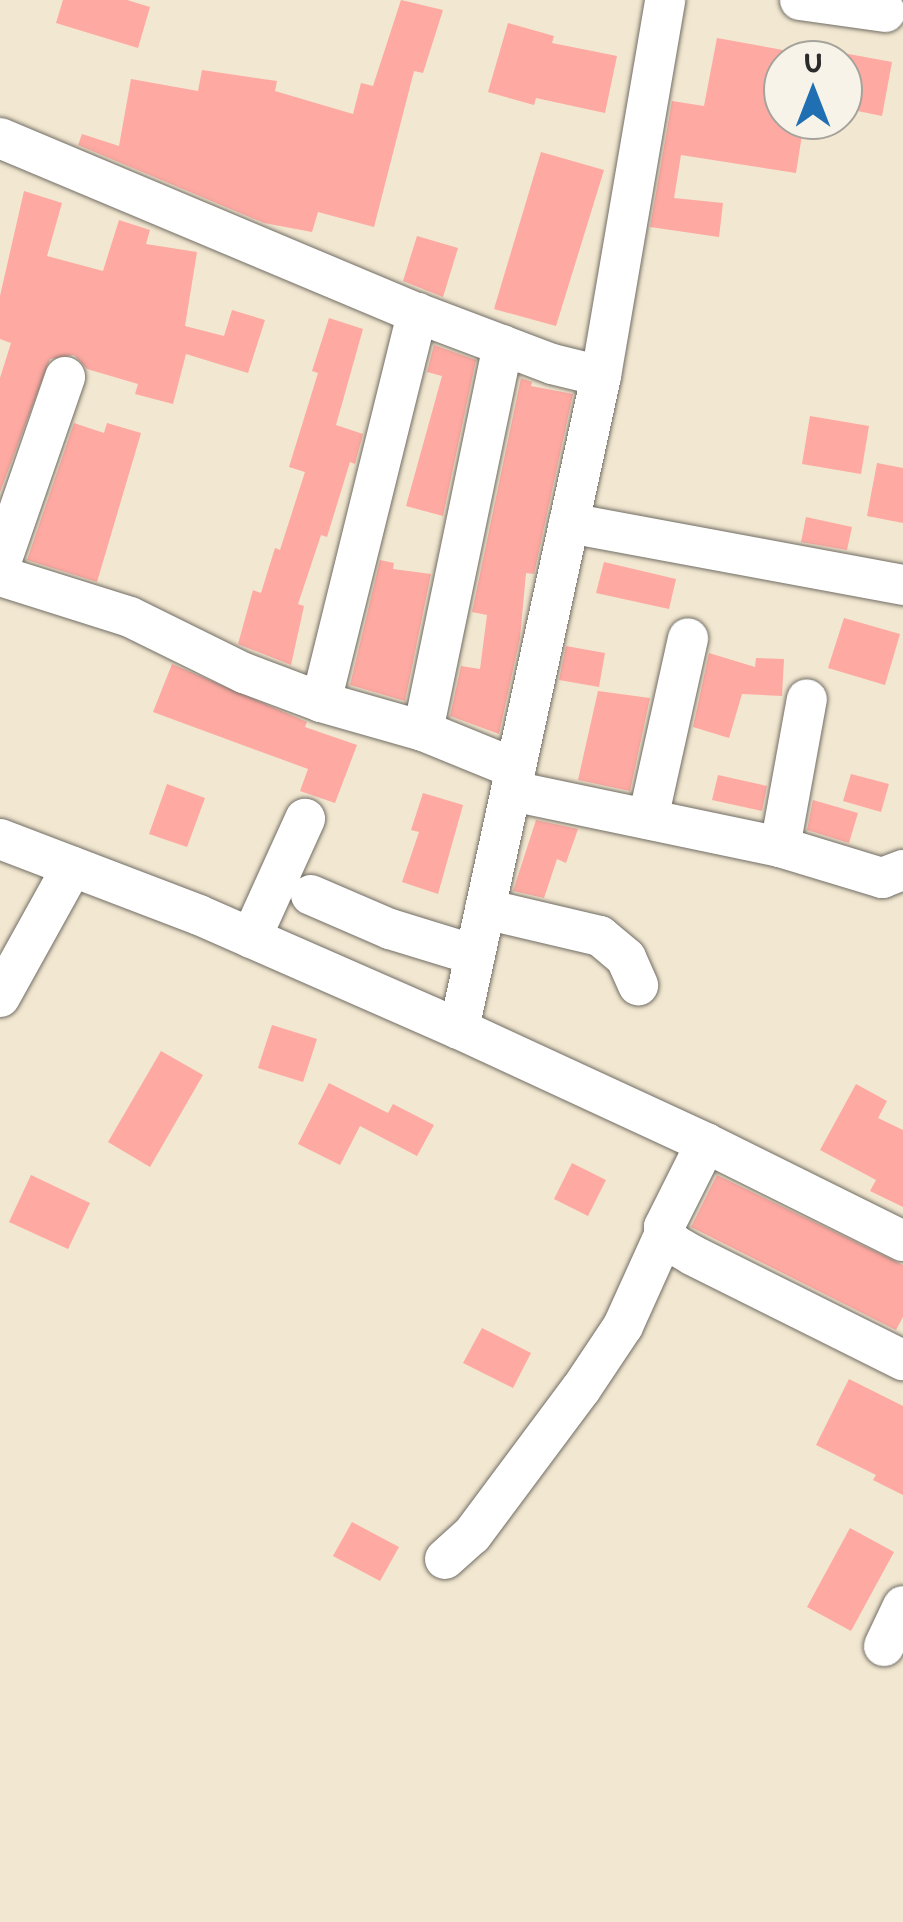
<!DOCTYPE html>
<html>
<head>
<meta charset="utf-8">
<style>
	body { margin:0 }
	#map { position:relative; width:903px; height:1922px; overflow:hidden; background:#f2e7d0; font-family:Itim,sans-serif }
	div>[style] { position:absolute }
	.building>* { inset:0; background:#fea9a2 }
	.roads { filter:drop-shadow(0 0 2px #716d65) drop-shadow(0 0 2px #716d65) }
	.minor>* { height:40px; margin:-20px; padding:0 20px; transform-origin:20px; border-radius:20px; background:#fff }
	span { translate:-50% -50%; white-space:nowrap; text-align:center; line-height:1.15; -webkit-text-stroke:9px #f7f3e8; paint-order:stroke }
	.north { position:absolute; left:763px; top:40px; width:100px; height:100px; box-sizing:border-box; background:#f7f3e8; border:2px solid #a5a39c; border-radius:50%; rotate:0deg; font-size:28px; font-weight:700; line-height:40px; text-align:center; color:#2b2b2b }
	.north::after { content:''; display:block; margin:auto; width:35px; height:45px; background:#1f6fb2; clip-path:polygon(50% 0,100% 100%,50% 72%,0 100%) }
</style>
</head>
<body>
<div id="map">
	<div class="building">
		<i style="clip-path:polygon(63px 0,127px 0,150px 7px,138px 48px,56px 23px)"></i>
		<i style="clip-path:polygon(401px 0,443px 10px,423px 73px,414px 71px,374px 227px,318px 212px,312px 232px,264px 223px,78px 145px,82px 134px,119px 146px,131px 79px,198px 91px,202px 70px,277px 81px,275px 91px,353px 114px,361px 83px,373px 86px)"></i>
		<i style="clip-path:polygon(508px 23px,554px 36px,552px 43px,617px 56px,605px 113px,536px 98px,534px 105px,488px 92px)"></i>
		<i style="clip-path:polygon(717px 38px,783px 50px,777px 118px,804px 122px,796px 173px,681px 155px,674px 198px,723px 203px,719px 237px,650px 227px,672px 101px,704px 106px)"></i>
		<i style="clip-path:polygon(843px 53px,892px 62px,882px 116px,843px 108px)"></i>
		<i style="clip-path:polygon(541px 152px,604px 170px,556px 326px,494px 309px)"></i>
		<i style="clip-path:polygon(24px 191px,62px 203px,47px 256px,103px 271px,119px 220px,150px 230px,146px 244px,197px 252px,185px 326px,224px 336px,232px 310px,265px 320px,248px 373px,186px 354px,173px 404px,135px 394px,138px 384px,87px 369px,74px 355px,50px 359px,0 492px,0 378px,11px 343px,0 339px,0 296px)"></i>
		<i style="clip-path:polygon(417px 236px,458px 248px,443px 297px,403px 281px)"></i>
		<i style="clip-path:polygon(329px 318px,363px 329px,336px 425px,363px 434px,355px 464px,350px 462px,327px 537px,321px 535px,298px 604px,304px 606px,291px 665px,238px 644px,253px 590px,261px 593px,275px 548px,280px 550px,305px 472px,289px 467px,318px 373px,312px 371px)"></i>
		<i style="clip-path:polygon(434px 345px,476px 360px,443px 516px,406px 506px,442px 376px,427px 372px)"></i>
		<i style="clip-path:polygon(521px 378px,532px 382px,531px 386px,573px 394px,534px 574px,526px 573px,520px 638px,499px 734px,450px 716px,461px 666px,480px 669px,487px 615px,472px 612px)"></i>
		<i style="clip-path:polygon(810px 416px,869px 426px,861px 474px,802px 464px)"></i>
		<i style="clip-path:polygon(74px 423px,104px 433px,107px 423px,141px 433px,97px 582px,27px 560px)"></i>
		<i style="clip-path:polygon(877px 463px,903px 468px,903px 523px,867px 516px)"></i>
		<i style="clip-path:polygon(806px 517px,852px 527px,847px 550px,801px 542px)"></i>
		<i style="clip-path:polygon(380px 560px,394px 563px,393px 569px,431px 574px,405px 701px,350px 685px)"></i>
		<i style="clip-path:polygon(604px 562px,676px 579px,669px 609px,596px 593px)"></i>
		<i style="clip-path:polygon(844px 618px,900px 634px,885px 685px,828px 668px)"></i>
		<i style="clip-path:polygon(566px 646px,605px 653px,599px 687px,559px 680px)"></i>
		<i style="clip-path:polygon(709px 653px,755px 667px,756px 658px,784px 659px,782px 696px,742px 694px,729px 738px,693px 727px)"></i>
		<i style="clip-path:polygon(172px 664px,307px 722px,305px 727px,357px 745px,335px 803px,300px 791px,308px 769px,153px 712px)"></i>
		<i style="clip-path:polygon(598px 691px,650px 698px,630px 791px,578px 780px)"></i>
		<i style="clip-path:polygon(851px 774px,889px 784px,881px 812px,843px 801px)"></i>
		<i style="clip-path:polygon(718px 775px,767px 786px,762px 811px,712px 800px)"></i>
		<i style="clip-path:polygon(167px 784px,205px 798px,187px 847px,149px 834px)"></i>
		<i style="clip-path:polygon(423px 793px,463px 805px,438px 894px,402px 882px,419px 832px,411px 830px)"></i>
		<i style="clip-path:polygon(813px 800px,858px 813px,849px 843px,807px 830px)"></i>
		<i style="clip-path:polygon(536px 820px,578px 829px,566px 863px,557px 859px,544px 898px,513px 891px)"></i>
		<i style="clip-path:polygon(272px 1025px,317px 1039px,303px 1082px,258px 1068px)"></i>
		<i style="clip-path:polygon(161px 1051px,203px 1075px,150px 1167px,108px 1142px)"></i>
		<i style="clip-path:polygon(329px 1083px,388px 1113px,393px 1104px,434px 1125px,417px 1156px,360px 1126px,340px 1165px,298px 1144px)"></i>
		<i style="clip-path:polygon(856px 1084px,887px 1101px,878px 1118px,903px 1130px,903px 1207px,870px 1191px,876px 1180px,820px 1150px)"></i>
		<i style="clip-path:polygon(572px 1163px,606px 1180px,588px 1216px,554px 1199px)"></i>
		<i style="clip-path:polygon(31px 1175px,90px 1203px,68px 1249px,9px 1222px)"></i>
		<i style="clip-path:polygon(717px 1175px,903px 1265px,903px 1317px,896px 1330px,691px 1227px)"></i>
		<i style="clip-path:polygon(482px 1328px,531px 1353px,513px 1388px,463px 1363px)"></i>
		<i style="clip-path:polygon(849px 1379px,903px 1406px,903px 1495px,873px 1480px,876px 1475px,816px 1445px)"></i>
		<i style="clip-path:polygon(352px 1522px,399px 1547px,380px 1581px,333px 1556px)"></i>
		<i style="clip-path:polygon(850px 1528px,894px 1552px,851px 1631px,807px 1607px)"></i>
	</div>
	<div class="roads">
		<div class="minor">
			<i style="left:800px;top:0;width:86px;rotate:8deg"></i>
			<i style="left:0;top:138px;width:452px;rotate:22.8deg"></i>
			<i style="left:417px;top:313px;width:144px;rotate:20.7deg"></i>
			<i style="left:552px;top:364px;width:50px;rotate:13.8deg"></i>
			<i style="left:569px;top:523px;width:340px;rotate:10.5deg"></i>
			<i style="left:0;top:565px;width:199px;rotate:-70.9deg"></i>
			<i style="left:0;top:576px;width:136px;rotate:17.5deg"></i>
			<i style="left:130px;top:617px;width:127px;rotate:26.2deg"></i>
			<i style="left:244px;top:673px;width:82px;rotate:20.6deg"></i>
			<i style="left:321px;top:702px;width:106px;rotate:15.9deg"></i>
			<i style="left:423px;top:731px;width:100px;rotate:22.2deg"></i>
			<i style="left:321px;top:702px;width:401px;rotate:-76.1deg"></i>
			<i style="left:423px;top:731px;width:394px;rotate:-78.3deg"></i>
			<i style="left:512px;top:791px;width:274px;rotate:11.8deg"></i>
			<i style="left:780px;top:847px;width:107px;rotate:16.9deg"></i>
			<i style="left:882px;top:878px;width:22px;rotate:-21deg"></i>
			<i style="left:648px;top:819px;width:185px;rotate:-77.5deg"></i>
			<i style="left:0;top:839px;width:213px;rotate:20.9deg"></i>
			<i style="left:199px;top:915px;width:284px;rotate:23.7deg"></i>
			<i style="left:459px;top:1029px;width:668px;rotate:-77.73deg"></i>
			<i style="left:601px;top:376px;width:381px;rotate:-80.3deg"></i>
			<i style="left:780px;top:847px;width:150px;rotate:-79.7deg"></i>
			<i style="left:311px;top:895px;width:86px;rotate:23.3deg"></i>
			<i style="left:390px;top:929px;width:89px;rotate:17deg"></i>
			<i style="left:485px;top:909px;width:118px;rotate:13.2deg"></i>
			<i style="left:600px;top:936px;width:34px;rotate:40deg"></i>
			<i style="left:626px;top:958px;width:30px;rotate:66deg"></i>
			<i style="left:251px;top:938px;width:131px;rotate:-65.6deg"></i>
			<i style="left:0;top:997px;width:149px;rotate:-61deg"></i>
			<i style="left:459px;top:1029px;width:272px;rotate:24.8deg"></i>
			<i style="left:903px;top:1241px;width:220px;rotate:-153.6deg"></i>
			<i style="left:706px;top:1143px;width:94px;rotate:116.6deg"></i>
			<i style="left:664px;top:1227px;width:8px;rotate:90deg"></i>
			<i style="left:664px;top:1235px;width:15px;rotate:42deg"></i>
			<i style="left:675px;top:1245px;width:20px;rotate:30deg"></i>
			<i style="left:692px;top:1255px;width:236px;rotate:26.5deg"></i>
			<i style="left:445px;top:1559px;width:36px;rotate:-42deg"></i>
			<i style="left:472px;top:1535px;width:182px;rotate:-53.3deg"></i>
			<i style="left:581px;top:1389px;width:76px;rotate:-56.3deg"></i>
			<i style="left:623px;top:1326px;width:100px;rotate:-65.7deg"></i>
			<i style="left:884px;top:1646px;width:44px;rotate:-64.6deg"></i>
		</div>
	</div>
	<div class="north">U</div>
</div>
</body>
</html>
